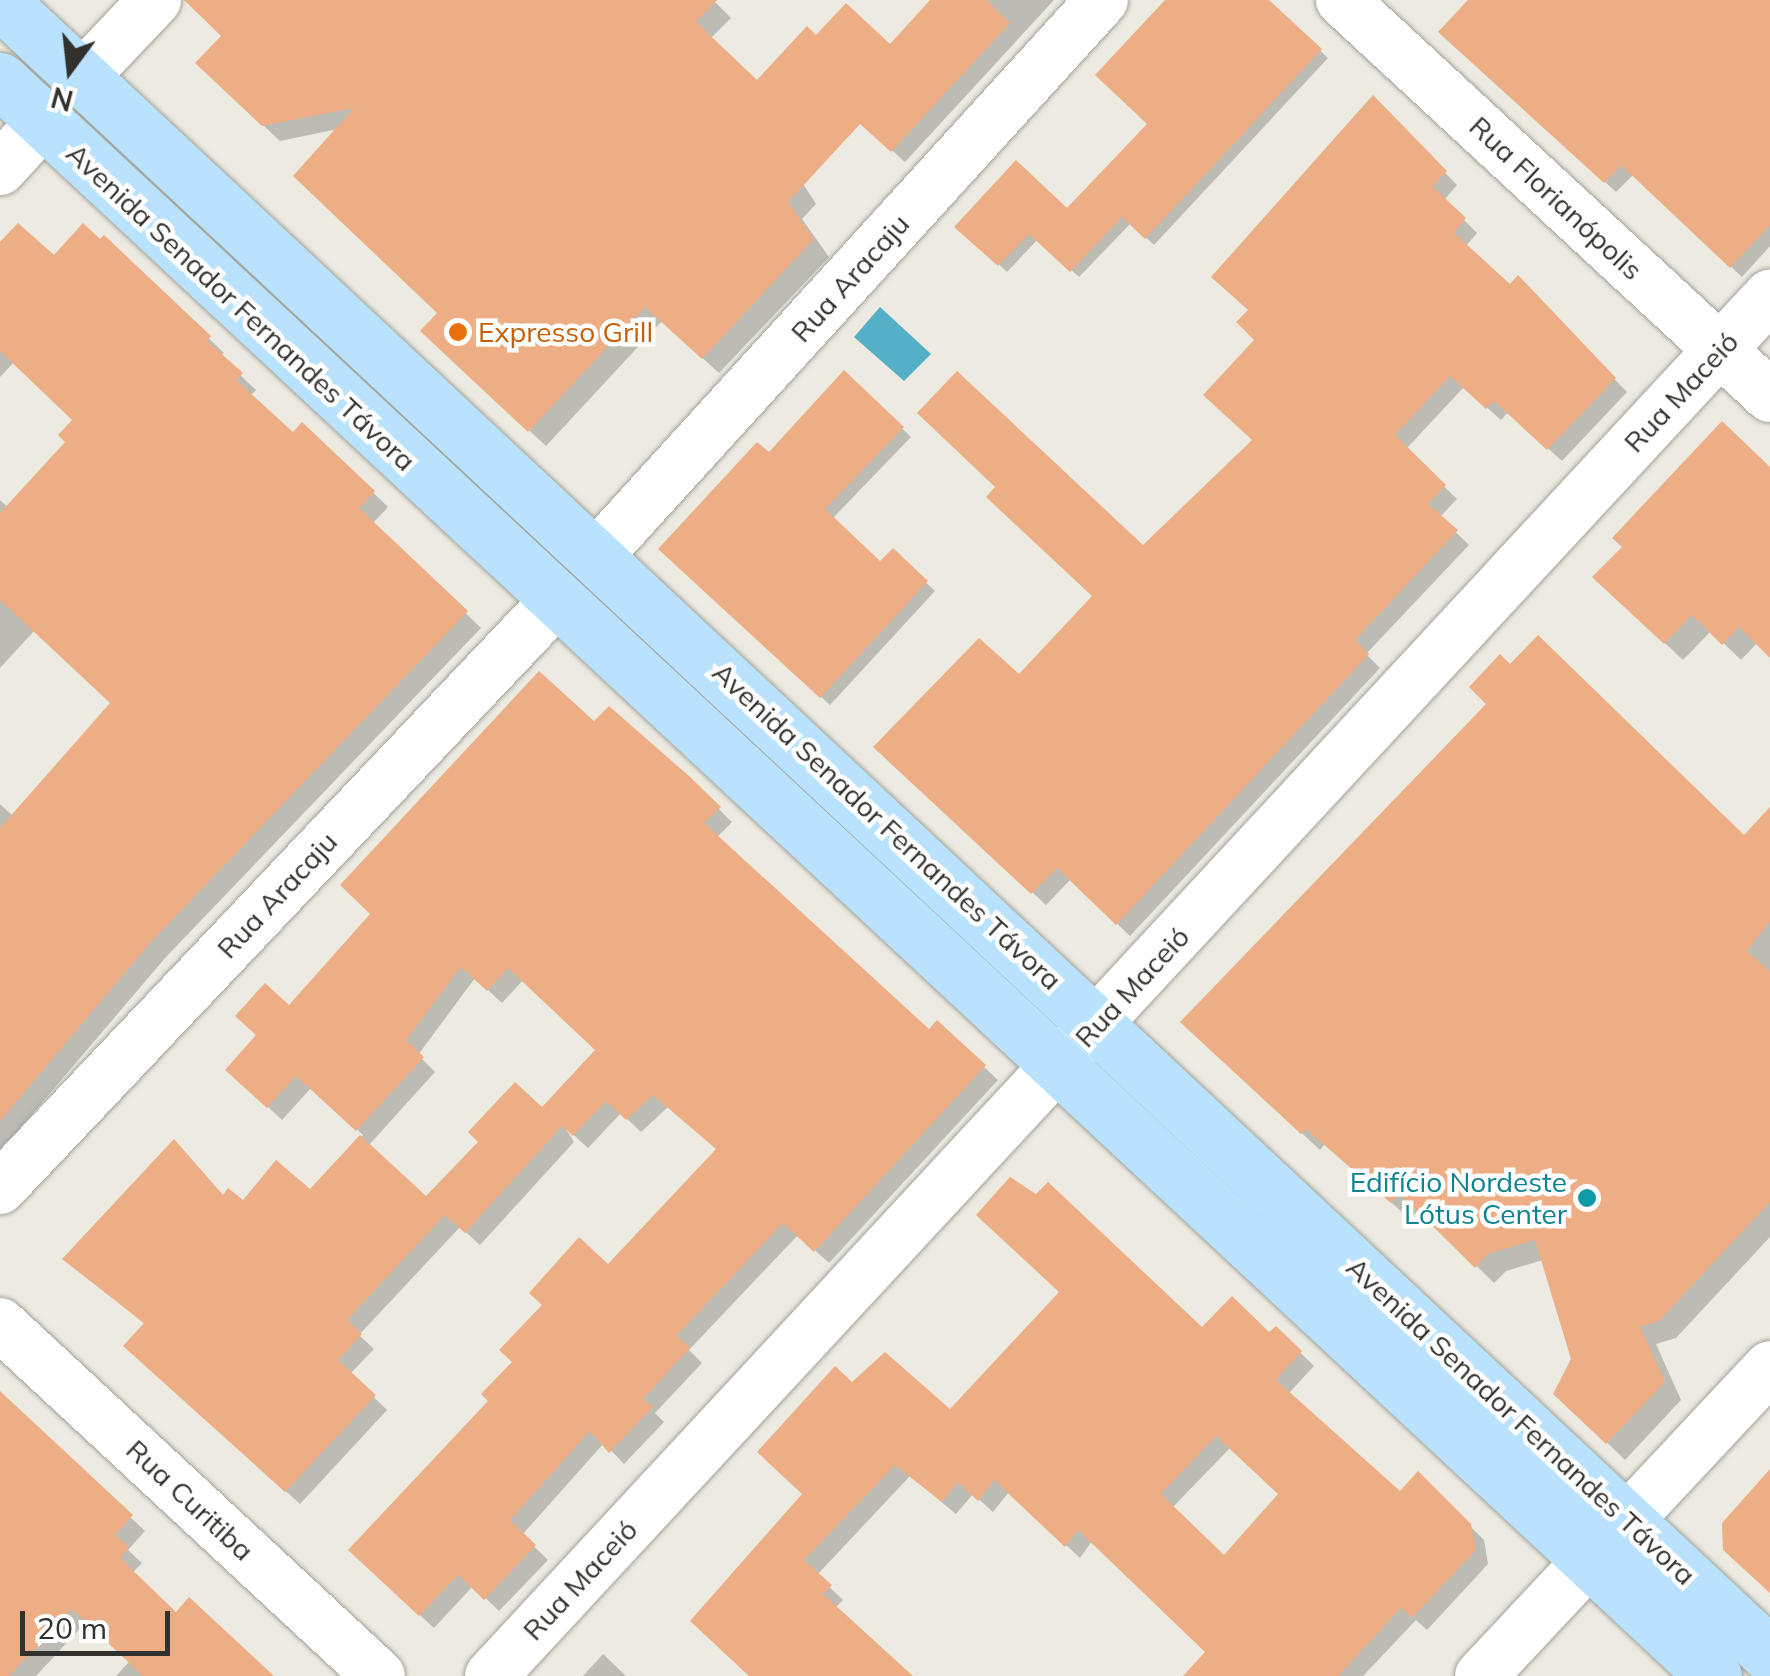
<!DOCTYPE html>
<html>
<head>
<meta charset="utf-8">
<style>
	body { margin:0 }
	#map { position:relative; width:1770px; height:1676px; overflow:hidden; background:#eceae1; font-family:Mulish,sans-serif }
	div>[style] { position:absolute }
	.water>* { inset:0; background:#55afc7 }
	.shadow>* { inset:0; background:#0003 }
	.building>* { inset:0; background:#edae85 }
	.roads { filter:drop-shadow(0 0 2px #a3a299) drop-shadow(0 0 2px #a3a299) }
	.minor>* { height:52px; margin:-26px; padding:0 26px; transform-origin:26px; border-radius:26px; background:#fff }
	.major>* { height:55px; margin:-27.5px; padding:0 27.5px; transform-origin:27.5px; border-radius:27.5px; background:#b9e2fe }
	.dots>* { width:28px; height:28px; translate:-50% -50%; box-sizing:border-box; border:5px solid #fff; border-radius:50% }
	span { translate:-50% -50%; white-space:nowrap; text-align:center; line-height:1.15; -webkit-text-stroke:9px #fff; paint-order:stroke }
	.street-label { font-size:28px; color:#31312d }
	.food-label { font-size:28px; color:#c56008 }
	.left { translate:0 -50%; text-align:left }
	.culture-label { font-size:28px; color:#0d838f }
	.right { translate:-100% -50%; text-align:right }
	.north { position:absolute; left:20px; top:20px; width:100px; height:100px; -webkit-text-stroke:8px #fff; paint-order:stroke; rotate:195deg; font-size:28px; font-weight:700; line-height:40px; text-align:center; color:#31312d }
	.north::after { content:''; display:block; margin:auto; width:35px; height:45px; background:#31312d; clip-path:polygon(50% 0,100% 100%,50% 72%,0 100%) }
	.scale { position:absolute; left:20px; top:1611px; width:150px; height:45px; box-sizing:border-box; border:5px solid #31312d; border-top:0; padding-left:12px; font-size:30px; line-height:35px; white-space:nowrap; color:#31312d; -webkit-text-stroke:8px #fff; paint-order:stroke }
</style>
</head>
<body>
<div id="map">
	<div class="water">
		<i style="clip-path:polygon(880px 307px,931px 354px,904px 381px,854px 337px)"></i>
	</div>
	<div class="shadow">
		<i style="clip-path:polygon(217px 0,713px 0,731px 18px,710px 39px,816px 204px,802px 219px,829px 257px,719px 373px,662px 321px,546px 446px,439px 347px,441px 314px,338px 129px,280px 141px,214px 79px,224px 37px)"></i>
		<i style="clip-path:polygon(934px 0,1054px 0,905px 162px,852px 114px)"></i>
		<i style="clip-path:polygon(1169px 0,1266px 0,1328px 58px,1154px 245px,1131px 223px,1079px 277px,1038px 239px,1007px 272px,958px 226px,1067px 211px,1150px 124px)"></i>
		<i style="clip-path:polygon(1476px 0,1770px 0,1770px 246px,1742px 277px,1634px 174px,1616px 192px,1454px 45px)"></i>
		<i style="clip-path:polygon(1373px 99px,1457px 185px,1444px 200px,1477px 233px,1465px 247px,1510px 288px,1518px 279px,1627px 392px,1562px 461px,1508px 412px,1501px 420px,1464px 387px,1406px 449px,1457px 499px,1440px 517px,1469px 545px,1366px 654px,1380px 668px,1130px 936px,1071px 879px,1046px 905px,889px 759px,1019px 678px,1255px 440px,1257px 340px,1251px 310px)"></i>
		<i style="clip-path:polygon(104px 238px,224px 353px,220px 356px,256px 390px,250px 396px,293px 435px,303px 425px,388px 507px,372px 524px,481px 628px,166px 957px,0 1152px,0 804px,14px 817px,113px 703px,35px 630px,0 668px,0 500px,9px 508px,69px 442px,75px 421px,14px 362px,0 377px,0 245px,54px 259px)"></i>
		<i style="clip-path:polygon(845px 374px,911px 437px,832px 519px,880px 565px,893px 552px,935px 591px,830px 705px,661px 549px,769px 455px)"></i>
		<i style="clip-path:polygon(1770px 470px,1770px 655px,1758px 642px,1741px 660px,1711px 631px,1683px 660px,1613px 594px)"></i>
		<i style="clip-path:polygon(evenodd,594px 725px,687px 778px,732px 822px,716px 838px,929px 1032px,937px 1023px,998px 1080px,829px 1263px,798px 1235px,689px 1350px,702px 1363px,655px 1413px,664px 1422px,624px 1464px,604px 1443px,522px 1535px,548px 1560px,499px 1611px,473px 1586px,434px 1628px,364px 1564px,491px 1401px,718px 1150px,668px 1107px,641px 1132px,621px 1113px,588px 1148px,564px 1126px,574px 1142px,480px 1245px,460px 1227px,359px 1335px,374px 1349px,350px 1374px,387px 1410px,300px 1504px,140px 1359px,146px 1325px,66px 1259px,224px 1198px,243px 1203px,310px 1193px,363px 1135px,311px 1088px,282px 1120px,242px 1083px,289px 1008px,594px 725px,475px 978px,502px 1003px,523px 980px,598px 1051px,542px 1111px,426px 1199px,368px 1146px,435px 1072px,418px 1055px,475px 978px)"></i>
		<i style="clip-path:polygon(1770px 811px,1770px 1237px,1676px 1338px,1656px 1344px,1681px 1400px,1625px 1460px,1556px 1393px,1573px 1359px,1543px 1260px,1506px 1271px,1494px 1283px,1419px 1209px,1410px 1219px,1325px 1144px,1320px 1150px,1201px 1039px,1744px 839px)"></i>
		<i style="clip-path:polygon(evenodd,1276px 1329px,1314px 1366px,1288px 1394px,1401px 1494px,1418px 1475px,1484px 1540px,1488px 1564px,1427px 1630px,1416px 1620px,1363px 1676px,1187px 1676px,1209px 1653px,1092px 1541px,1080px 1558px,1009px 1492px,993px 1512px,973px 1494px,956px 1514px,910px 1476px,817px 1575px,843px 1600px,835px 1608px,902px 1676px,752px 1676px,805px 1494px,852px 1385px,951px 1412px,1202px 1331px,1269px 1335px,1276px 1329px,1230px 1448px,1281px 1494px,1224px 1559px,1172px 1508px,1230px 1448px)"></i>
		<i style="clip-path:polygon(0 1395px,145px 1531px,128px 1550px,142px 1563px,132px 1573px,176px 1615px,270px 1676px,116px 1676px,130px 1661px,87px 1621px,36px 1676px,0 1676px)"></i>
		<i style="clip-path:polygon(603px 1654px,626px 1676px,583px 1676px)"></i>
	</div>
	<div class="building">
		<i style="clip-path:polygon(184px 0,717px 0,696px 22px,757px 80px,807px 26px,816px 35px,846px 3px,890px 44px,930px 0,986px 0,1010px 23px,891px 152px,860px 124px,788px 202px,814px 239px,702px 359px,645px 307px,528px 432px,420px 331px,437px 313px,293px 176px,354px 108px,262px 126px,195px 63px,221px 36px)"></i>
		<i style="clip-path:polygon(1165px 0,1269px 0,1322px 49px,1145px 239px,1122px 217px,1070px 272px,1029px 234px,998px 266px,954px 227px,1016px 160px,1067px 208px,1147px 124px,1095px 75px)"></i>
		<i style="clip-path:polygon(1468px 0,1770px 0,1770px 225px,1730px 268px,1621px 165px,1604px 183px,1438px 32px)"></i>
		<i style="clip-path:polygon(1373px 95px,1447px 171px,1432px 186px,1466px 218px,1454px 233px,1510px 284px,1518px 275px,1616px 378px,1547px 450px,1494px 401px,1486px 409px,1450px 376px,1395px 435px,1446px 485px,1428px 504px,1458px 530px,1355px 640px,1369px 654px,1116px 925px,1057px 868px,1031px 894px,873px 747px,979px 638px,1019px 674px,1092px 596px,986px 497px,995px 487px,917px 413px,957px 371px,1143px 545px,1252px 440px,1203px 395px,1254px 340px,1236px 322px,1248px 310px,1211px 277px)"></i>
		<i style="clip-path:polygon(18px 223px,54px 255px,83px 223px,100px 239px,104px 235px,211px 336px,207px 341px,243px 373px,236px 380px,293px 432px,302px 422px,375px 491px,359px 508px,468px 611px,151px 942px,0 1121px,0 828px,110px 703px,0 600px,0 513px,65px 442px,58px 435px,72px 420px,0 351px,0 242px)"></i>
		<i style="clip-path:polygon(844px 370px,904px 427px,825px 509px,880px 561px,893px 548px,928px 581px,820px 698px,658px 549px,757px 442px,769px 452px)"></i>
		<i style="clip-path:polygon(1722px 421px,1770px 467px,1770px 658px,1739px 627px,1722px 645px,1692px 615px,1664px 644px,1592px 577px,1622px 547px,1612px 538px)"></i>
		<i style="clip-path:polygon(1538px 635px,1744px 835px,1770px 807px,1770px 921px,1747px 951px,1770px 972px,1770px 1202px,1659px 1321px,1640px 1327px,1665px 1382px,1606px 1444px,1553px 1394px,1571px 1359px,1535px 1240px,1488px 1254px,1475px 1268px,1400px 1194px,1391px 1203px,1306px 1129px,1301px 1134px,1180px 1022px,1486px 704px,1469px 687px,1500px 654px,1510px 664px)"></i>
		<i style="clip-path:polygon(539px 671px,594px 721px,609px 706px,689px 776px,721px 807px,704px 823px,929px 1029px,937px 1020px,986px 1065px,814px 1252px,783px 1223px,677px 1335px,690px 1348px,643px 1399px,653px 1407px,609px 1453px,590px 1431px,510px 1520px,536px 1545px,484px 1600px,458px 1575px,419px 1616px,348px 1550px,488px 1401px,481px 1394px,512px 1362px,499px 1350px,542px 1305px,529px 1293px,579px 1237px,608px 1264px,716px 1149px,653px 1095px,626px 1120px,606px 1101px,573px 1136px,542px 1107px,562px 1126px,465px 1233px,445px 1215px,347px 1320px,362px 1334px,338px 1360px,376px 1395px,285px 1492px,123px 1346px,144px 1323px,62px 1259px,174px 1139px,223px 1195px,228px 1188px,243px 1200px,276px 1160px,310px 1189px,360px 1135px,426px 1196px,478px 1142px,468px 1132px,515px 1082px,542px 1107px,595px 1050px,508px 968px,487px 991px,461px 967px,406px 1040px,424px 1057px,356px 1131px,296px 1076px,267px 1108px,225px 1070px,256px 1035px,235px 1016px,265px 983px,289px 1005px,370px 914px,340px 885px)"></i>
		<i style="clip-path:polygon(evenodd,1010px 1177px,1036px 1194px,1048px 1182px,1202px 1327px,1232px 1296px,1269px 1332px,1276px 1326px,1302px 1351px,1276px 1380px,1400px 1491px,1418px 1471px,1471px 1524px,1476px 1550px,1412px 1618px,1401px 1608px,1338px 1676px,1183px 1676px,1205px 1652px,1078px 1530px,1065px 1547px,994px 1480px,978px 1501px,958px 1482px,942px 1502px,895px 1465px,804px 1560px,832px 1585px,823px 1594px,913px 1676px,749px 1676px,690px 1621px,802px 1494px,757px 1452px,835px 1366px,852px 1382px,885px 1352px,950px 1409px,1059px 1292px,976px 1215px,1010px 1177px,1216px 1436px,1278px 1494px,1224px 1555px,1161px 1494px,1216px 1436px)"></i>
		<i style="clip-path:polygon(0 1391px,133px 1515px,115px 1535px,129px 1547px,120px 1558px,176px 1612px,189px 1597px,274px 1676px,143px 1676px,72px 1609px,9px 1676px,0 1676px)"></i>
		<i style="clip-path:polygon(1770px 1469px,1770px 1593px,1723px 1550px,1722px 1523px)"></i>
	</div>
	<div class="roads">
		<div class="minor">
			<i style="left:1342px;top:0;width:583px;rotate:42.78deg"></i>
			<i style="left:82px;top:77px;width:106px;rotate:-46.5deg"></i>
			<i style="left:0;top:169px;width:65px;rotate:-47.5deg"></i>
			<i style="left:597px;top:555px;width:750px;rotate:-47.7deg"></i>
			<i style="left:0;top:1188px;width:807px;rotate:-46.56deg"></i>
			<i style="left:0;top:1324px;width:517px;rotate:42.88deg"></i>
			<i style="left:491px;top:1676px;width:1882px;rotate:-47.18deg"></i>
			<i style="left:1481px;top:1676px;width:423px;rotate:-46.9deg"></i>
		</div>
		<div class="major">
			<i style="left:0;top:1px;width:2423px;rotate:43.06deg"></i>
			<i style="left:0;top:80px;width:2342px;rotate:42.96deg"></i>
		</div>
	</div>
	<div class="dots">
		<i style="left:458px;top:332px;background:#e8710a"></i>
		<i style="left:1587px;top:1198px;background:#0f9aa8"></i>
	</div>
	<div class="street-label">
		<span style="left:1556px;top:198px;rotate:43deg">Rua Florianópolis</span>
		<span style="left:850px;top:278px;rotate:-48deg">Rua Aracaju</span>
		<span style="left:241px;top:307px;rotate:43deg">Avenida Senador Fernandes Távora</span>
		<span style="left:1681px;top:392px;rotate:-47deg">Rua Maceió</span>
		<span style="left:887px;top:826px;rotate:43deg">Avenida Senador Fernandes Távora</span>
		<span style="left:277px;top:895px;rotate:-47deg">Rua Aracaju</span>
		<span style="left:1132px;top:987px;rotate:-47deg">Rua Maceió</span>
		<span style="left:1521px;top:1421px;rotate:43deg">Avenida Senador Fernandes Távora</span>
		<span style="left:190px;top:1500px;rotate:43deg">Rua Curitiba</span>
		<span style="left:580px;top:1580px;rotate:-47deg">Rua Maceió</span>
	</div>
	<div class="food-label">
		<span class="left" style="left:478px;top:332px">Expresso Grill</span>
	</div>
	<div class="culture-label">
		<span class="right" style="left:1567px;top:1198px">Edifício Nordeste<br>Lótus Center</span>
	</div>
	<div class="north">N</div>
	<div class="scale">20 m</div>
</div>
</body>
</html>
